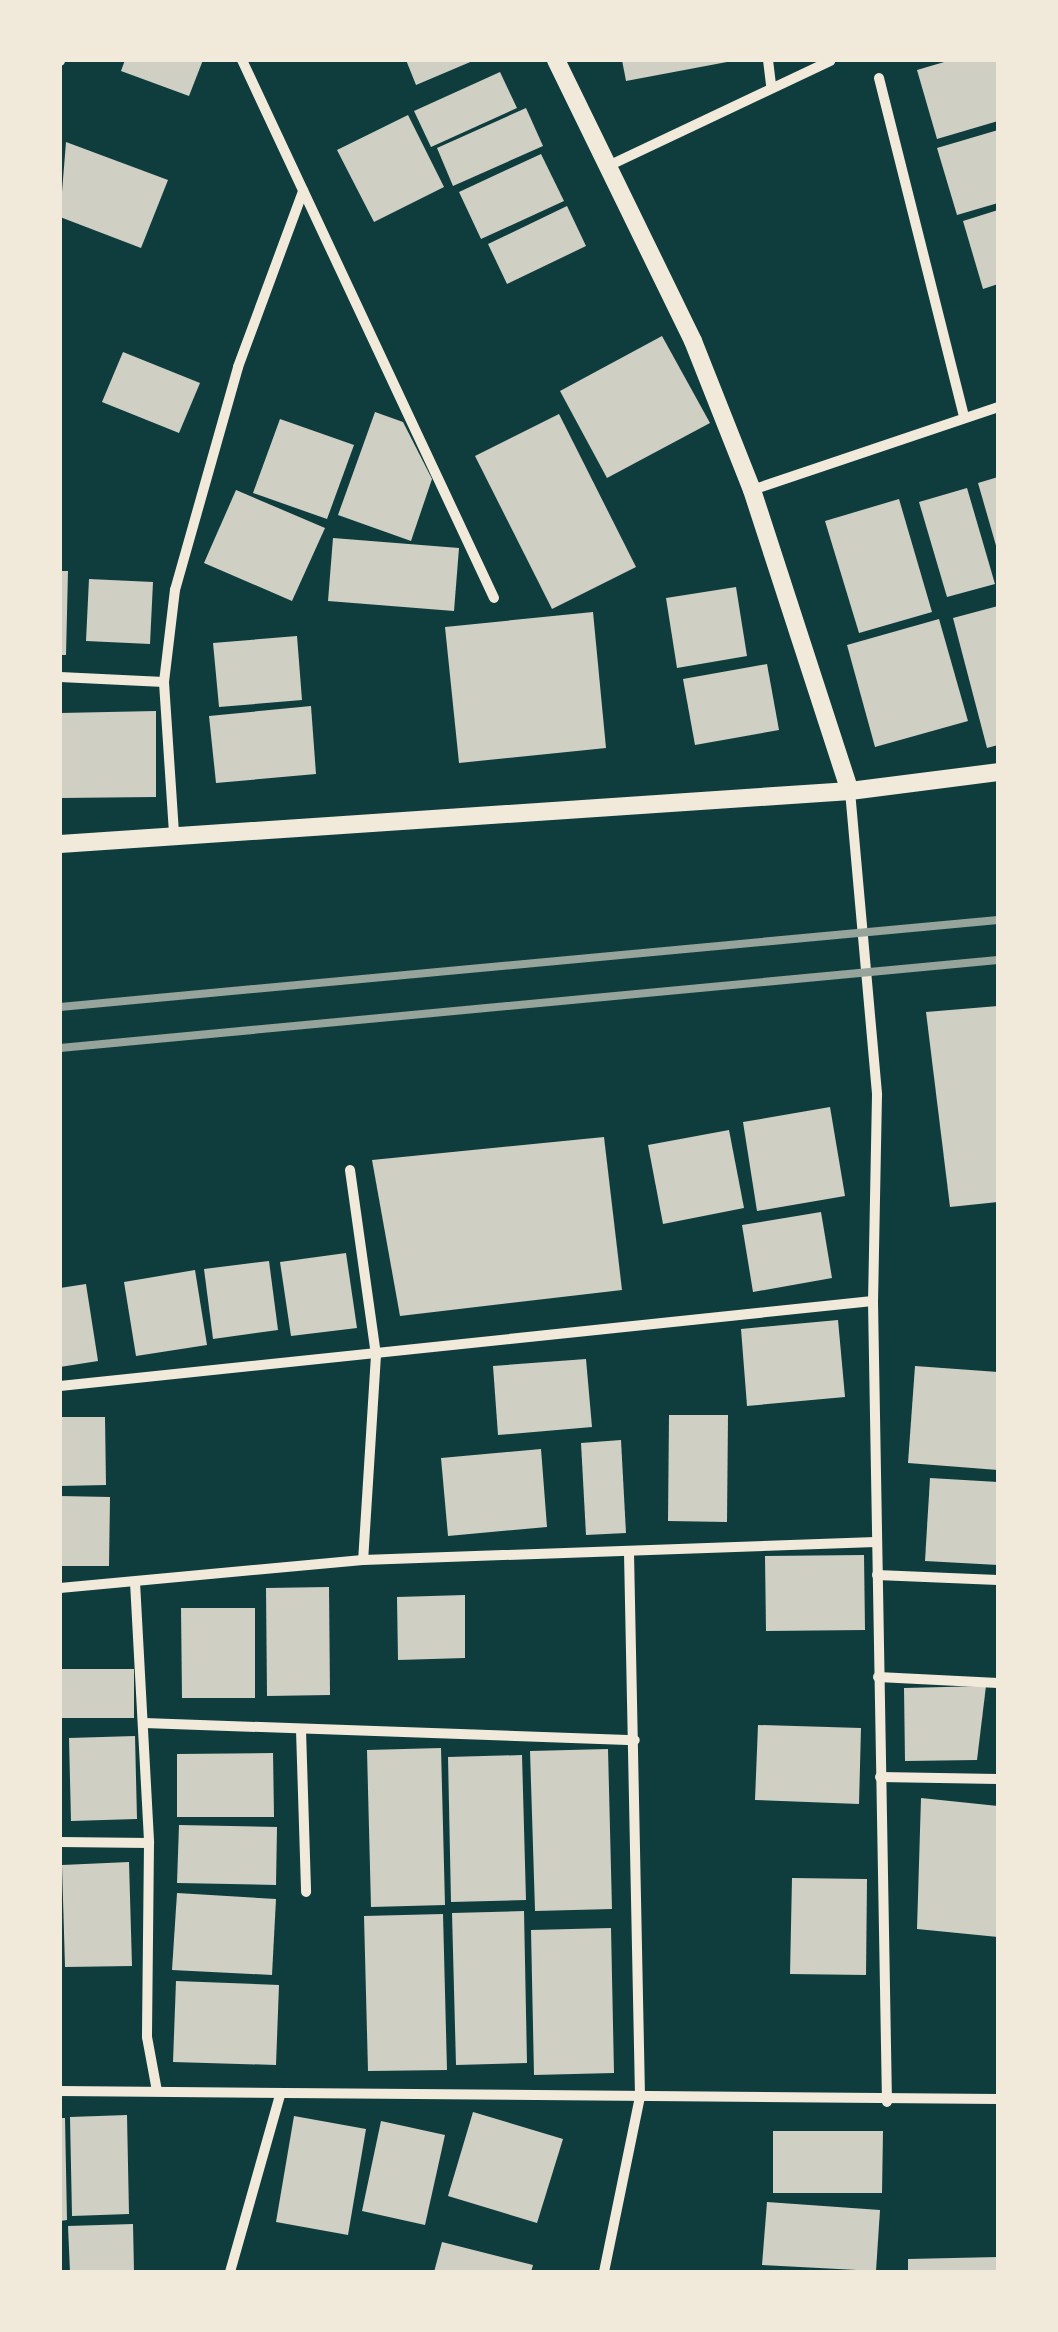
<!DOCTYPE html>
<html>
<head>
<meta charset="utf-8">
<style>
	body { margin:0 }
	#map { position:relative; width:1058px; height:2332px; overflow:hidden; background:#0f3d3e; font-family:"Noto Sans",sans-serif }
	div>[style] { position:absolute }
	.building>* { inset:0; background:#cfcfc3 }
	.minor>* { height:10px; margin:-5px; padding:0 5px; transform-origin:5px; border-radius:5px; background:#f1e9da }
	.tertiary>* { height:18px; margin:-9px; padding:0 9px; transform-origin:9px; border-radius:9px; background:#f1e9da }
	.rail>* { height:8px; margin:-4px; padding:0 4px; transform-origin:4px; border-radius:4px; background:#97a49c }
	span { translate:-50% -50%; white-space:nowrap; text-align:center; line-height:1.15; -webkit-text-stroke:9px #f1e9da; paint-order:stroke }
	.frame { position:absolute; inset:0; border:62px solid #f1e9da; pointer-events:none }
</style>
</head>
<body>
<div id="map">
	<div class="building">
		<i style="clip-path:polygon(125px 60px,203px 60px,189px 96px,121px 71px)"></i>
		<i style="clip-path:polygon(406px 60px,475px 60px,416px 85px)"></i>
		<i style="clip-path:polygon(622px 60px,727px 60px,727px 62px,626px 81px)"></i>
		<i style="clip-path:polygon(951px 60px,998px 60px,998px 121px,937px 139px,917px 70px)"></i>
		<i style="clip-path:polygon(500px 72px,517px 108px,431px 147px,414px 111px)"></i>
		<i style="clip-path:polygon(526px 108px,543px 146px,453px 186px,437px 148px)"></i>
		<i style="clip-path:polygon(408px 115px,444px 187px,374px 222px,337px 150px)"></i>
		<i style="clip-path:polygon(998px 130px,998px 203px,957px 215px,937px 148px)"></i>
		<i style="clip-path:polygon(66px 142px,168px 180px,141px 248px,60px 217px)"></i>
		<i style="clip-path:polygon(541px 154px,564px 201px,481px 239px,459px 192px)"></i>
		<i style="clip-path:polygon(567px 206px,586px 246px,507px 284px,488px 244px)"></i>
		<i style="clip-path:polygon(998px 210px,998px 284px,983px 289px,963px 221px)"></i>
		<i style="clip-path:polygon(662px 336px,710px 423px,607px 478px,560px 391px)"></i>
		<i style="clip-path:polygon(123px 352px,200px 383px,179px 433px,102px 402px)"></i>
		<i style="clip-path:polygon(375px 412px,403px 422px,432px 479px,411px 541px,338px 515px)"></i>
		<i style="clip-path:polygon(559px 414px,636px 567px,552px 609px,475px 456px)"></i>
		<i style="clip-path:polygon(280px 419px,354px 445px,327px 519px,253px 493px)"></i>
		<i style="clip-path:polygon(998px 477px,998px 549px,997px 549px,978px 483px)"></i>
		<i style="clip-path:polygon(967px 488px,995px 584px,947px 597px,919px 502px)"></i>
		<i style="clip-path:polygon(236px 490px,325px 528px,292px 601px,204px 563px)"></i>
		<i style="clip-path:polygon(899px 499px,932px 612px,859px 633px,825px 521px)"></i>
		<i style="clip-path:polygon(333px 538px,459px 548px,454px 611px,328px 601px)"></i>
		<i style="clip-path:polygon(60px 571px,68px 571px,66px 655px,60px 655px)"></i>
		<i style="clip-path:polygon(89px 579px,153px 582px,150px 644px,86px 641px)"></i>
		<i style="clip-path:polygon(736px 587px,747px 656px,677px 668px,666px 598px)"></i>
		<i style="clip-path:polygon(998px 606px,998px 745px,987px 748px,953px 618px)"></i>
		<i style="clip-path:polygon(593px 612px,606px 748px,459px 763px,445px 627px)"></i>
		<i style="clip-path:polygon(939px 619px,968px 721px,875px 747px,847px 645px)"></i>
		<i style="clip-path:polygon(297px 636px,302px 700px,219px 707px,213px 643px)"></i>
		<i style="clip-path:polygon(767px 664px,779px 730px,695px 745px,683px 679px)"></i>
		<i style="clip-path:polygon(311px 706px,316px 774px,216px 783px,209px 716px)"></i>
		<i style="clip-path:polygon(156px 711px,156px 797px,60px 798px,60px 713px)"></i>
		<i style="clip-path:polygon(998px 1006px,998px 1202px,950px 1207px,926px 1012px)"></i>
		<i style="clip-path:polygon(830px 1107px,845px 1196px,757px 1211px,743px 1122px)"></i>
		<i style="clip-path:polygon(729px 1130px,744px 1208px,663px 1224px,648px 1145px)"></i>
		<i style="clip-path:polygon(604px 1137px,622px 1290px,400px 1316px,372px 1160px)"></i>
		<i style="clip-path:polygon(821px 1212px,832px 1278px,753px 1292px,742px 1225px)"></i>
		<i style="clip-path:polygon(346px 1253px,357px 1328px,291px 1336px,280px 1262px)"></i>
		<i style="clip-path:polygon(269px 1261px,278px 1330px,213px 1339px,204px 1269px)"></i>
		<i style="clip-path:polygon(195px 1270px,207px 1345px,136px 1356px,124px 1282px)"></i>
		<i style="clip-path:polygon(86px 1284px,98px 1361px,60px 1367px,60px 1288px)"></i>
		<i style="clip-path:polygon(838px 1320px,845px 1397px,747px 1406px,741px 1329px)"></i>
		<i style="clip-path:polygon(586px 1359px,592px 1427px,498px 1435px,493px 1366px)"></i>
		<i style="clip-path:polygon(915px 1366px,998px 1372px,998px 1470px,908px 1463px)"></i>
		<i style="clip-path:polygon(669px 1415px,728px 1415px,727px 1522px,668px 1521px)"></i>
		<i style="clip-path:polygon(60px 1417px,105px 1417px,106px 1485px,60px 1486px)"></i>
		<i style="clip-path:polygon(621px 1440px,626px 1533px,586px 1535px,581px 1443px)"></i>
		<i style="clip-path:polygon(541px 1449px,547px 1527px,448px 1536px,441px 1458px)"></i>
		<i style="clip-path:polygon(930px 1478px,998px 1482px,998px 1565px,925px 1561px)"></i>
		<i style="clip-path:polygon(60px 1496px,110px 1497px,109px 1566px,60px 1566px)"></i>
		<i style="clip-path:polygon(864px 1555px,865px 1630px,766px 1631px,765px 1556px)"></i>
		<i style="clip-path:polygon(329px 1587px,330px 1695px,267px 1696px,266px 1588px)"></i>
		<i style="clip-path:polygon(465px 1595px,465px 1658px,398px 1660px,397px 1597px)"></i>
		<i style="clip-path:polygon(181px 1608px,255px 1608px,255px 1698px,182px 1698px)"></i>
		<i style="clip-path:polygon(61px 1669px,134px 1669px,134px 1718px,62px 1718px)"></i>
		<i style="clip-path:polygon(986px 1686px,977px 1760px,905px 1761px,904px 1688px)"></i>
		<i style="clip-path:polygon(758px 1725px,861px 1728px,859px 1804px,755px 1800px)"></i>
		<i style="clip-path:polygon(135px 1736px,137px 1819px,71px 1821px,69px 1738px)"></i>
		<i style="clip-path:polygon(441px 1748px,445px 1905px,371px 1907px,367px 1750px)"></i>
		<i style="clip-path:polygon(608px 1749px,612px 1909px,535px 1911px,530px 1751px)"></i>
		<i style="clip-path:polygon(273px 1753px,274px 1817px,177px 1817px,177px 1754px)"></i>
		<i style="clip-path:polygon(522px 1755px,526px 1900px,451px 1902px,448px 1757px)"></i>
		<i style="clip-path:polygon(921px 1798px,998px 1806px,998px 1937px,917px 1929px)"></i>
		<i style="clip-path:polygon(179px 1825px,277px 1827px,276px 1885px,177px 1883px)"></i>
		<i style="clip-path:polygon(129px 1862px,132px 1966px,65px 1967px,62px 1865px)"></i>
		<i style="clip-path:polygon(792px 1878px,867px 1879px,866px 1975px,790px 1974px)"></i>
		<i style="clip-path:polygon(177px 1893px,276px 1899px,272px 1975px,172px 1970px)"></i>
		<i style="clip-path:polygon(524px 1911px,527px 2063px,456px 2065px,452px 1913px)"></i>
		<i style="clip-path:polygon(443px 1914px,447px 2070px,368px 2071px,364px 1916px)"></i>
		<i style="clip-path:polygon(611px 1928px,614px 2073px,534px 2075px,531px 1930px)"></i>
		<i style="clip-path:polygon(176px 1981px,279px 1985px,276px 2065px,173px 2062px)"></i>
		<i style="clip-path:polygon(473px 2112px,563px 2139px,537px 2223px,448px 2196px)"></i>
		<i style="clip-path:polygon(127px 2115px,129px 2214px,72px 2216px,70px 2117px)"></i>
		<i style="clip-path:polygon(294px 2116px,366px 2129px,348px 2235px,276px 2222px)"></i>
		<i style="clip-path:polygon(60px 2118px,65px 2118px,67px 2220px,60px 2221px)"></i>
		<i style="clip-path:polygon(381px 2121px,445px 2135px,425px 2225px,362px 2211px)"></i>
		<i style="clip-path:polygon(773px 2131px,883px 2131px,882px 2193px,773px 2193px)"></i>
		<i style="clip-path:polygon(767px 2202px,880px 2210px,876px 2271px,762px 2265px)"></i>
		<i style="clip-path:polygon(133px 2224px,134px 2272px,70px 2272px,68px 2226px)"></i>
		<i style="clip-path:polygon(442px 2242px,533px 2265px,531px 2272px,434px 2272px)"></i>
		<i style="clip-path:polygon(998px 2257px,998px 2272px,908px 2272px,908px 2259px)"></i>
	</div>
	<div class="minor">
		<i style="left:242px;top:60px;width:594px;rotate:64.9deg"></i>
		<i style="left:768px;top:60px;width:26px;rotate:83deg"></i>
		<i style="left:60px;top:61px;width:1px;rotate:-90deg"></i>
		<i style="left:879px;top:78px;width:349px;rotate:75.9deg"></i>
		<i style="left:606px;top:167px;width:248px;rotate:-25.3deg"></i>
		<i style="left:752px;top:490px;width:260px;rotate:-18.6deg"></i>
		<i style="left:60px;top:677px;width:104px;rotate:2.8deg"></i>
		<i style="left:850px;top:791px;width:305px;rotate:84.9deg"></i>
		<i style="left:877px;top:1095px;width:206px;rotate:91.1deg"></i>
		<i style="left:873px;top:1301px;width:801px;rotate:89deg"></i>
		<i style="left:174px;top:833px;width:151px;rotate:-93.8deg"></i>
		<i style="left:164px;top:682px;width:93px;rotate:-83.2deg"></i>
		<i style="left:175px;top:590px;width:232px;rotate:-74.2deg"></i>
		<i style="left:238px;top:367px;width:188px;rotate:-69.7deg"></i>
		<i style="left:350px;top:1170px;width:187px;rotate:82deg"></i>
		<i style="left:376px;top:1355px;width:205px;rotate:93.6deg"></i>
		<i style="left:60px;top:1386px;width:817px;rotate:-5.97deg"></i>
		<i style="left:877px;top:1575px;width:121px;rotate:2.4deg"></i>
		<i style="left:135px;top:1582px;width:261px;rotate:86.9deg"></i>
		<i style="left:149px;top:1843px;width:194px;rotate:90.6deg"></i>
		<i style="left:147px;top:2037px;width:55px;rotate:79.5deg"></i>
		<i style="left:60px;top:1588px;width:304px;rotate:-5.3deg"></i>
		<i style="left:363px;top:1560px;width:513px;rotate:-2.01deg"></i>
		<i style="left:878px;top:1677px;width:120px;rotate:2.9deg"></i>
		<i style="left:144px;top:1723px;width:491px;rotate:2deg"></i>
		<i style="left:301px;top:1730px;width:162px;rotate:88.2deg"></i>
		<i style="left:880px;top:1777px;width:118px;rotate:1deg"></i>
		<i style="left:60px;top:1842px;width:89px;rotate:0.6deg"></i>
		<i style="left:60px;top:2091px;width:938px;rotate:0.49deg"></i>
		<i style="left:230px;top:2272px;width:184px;rotate:-74.2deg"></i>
		<i style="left:604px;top:2272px;width:180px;rotate:-78.4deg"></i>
		<i style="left:640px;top:2096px;width:545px;rotate:-91.16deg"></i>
	</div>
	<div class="tertiary">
		<i style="left:556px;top:60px;width:313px;rotate:64deg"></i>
		<i style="left:693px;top:341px;width:160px;rotate:68.4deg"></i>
		<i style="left:752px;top:490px;width:317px;rotate:72deg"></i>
		<i style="left:60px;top:844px;width:792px;rotate:-3.84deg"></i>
		<i style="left:850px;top:791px;width:149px;rotate:-7.3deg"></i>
	</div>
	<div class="rail">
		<i style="left:60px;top:1007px;width:942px;rotate:-5.3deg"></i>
		<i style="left:60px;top:1048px;width:942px;rotate:-5.36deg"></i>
	</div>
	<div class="frame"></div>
</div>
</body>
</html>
